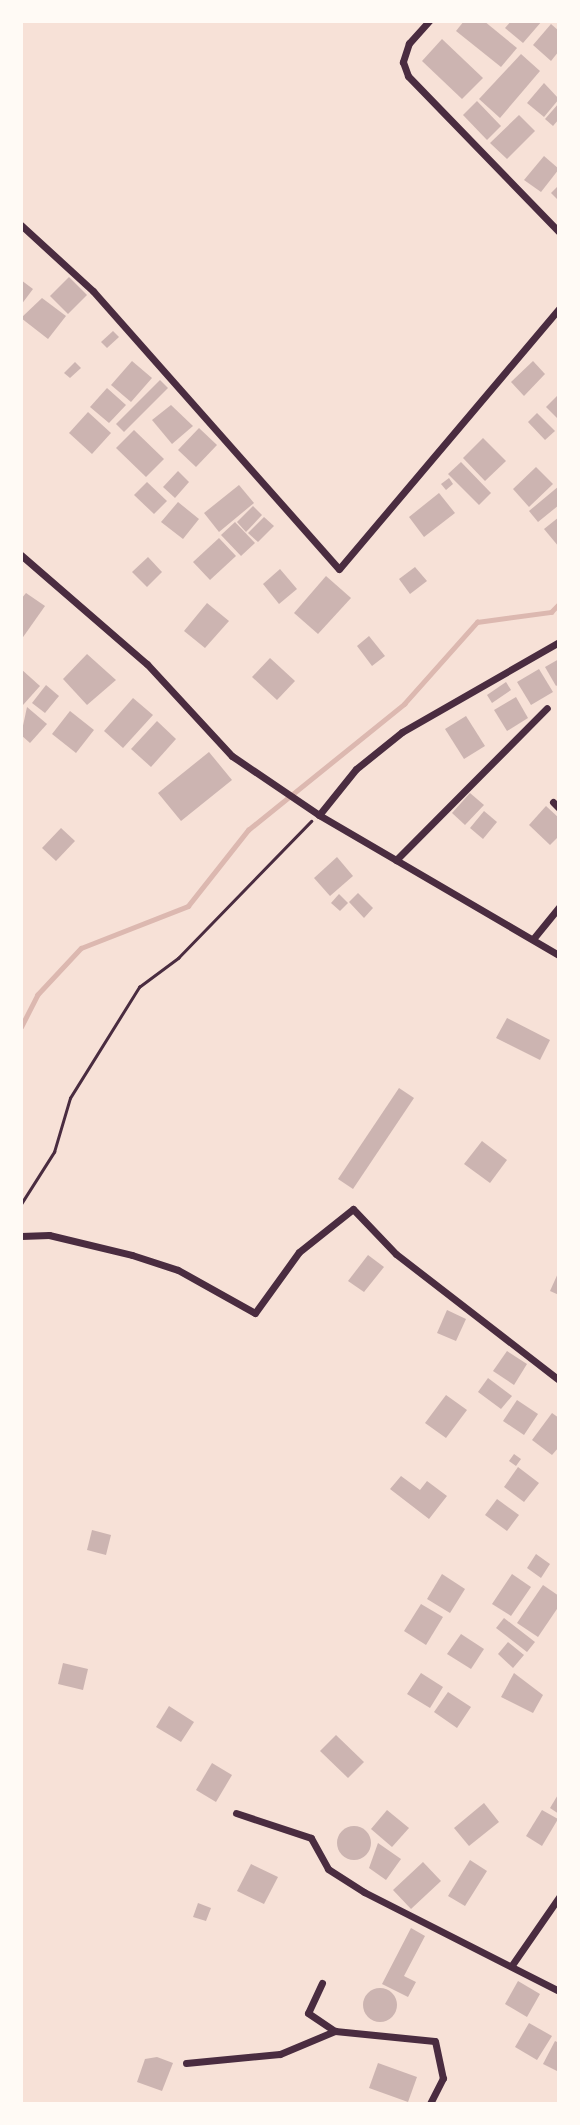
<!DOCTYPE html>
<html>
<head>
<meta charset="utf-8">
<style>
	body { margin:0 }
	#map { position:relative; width:580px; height:2125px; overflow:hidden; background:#f7e1d7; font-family:"Varela Round",sans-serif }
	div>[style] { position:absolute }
	.stream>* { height:4.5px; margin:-2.25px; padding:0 2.25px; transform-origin:2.25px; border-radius:2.25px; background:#dcb8b0 }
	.building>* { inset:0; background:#ccb4b1 }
	.round { border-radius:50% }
	.path>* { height:2.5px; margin:-1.25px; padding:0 1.25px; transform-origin:1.25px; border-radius:1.25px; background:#4a2c40 }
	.minor>* { height:7px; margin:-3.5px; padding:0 3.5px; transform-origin:3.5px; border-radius:3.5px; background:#4a2c40 }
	span { translate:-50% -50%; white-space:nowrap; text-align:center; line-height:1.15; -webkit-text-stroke:6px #fffaf5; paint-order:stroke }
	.frame { position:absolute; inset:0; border:23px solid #fffaf5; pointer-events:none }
</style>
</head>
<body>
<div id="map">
	<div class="stream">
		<i style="left:21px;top:1027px;width:36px;rotate:-63deg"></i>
		<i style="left:37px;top:995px;width:64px;rotate:-46.9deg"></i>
		<i style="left:81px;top:948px;width:115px;rotate:-21.4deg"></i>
		<i style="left:188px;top:906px;width:97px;rotate:-51.7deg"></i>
		<i style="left:248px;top:830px;width:201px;rotate:-38.9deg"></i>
		<i style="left:404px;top:704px;width:110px;rotate:-48.3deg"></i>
		<i style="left:477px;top:622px;width:75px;rotate:-7.7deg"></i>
		<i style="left:551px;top:612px;width:11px;rotate:-45deg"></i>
	</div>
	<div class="building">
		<i style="clip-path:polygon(464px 21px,484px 21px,517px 48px,501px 67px,456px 31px)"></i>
		<i style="clip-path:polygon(511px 21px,542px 21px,523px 43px,505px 28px)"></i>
		<i style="clip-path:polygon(551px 24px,559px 31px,559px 51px,551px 61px,533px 45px)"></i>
		<i style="clip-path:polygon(442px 39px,483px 78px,462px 99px,422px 61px)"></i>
		<i style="clip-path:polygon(521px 54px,540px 71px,500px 118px,479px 99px)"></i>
		<i style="clip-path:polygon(544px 83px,559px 99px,544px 117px,527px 103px)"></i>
		<i style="clip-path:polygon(477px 101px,501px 126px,487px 140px,463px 115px)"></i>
		<i style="clip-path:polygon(559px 103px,559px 119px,553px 126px,545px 119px)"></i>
		<i style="clip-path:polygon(519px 115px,535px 131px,507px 159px,490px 143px)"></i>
		<i style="clip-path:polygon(544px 156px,559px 169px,541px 192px,524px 180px)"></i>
		<i style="clip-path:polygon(559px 185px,559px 201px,551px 193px)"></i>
		<i style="clip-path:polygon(69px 277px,87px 295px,68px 314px,50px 296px)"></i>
		<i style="clip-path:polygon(21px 280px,33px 289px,21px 305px)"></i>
		<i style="clip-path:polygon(42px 298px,66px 316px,48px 339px,21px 318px)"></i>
		<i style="clip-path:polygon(113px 331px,119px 337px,107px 348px,101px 342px)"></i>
		<i style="clip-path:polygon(132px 361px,152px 378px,131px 402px,111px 385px)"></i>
		<i style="clip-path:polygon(533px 361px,545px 374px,524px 396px,511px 382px)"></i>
		<i style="clip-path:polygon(75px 362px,81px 368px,70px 378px,64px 373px)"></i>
		<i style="clip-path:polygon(160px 380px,168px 388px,124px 432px,116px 424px)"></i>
		<i style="clip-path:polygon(107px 388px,126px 405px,109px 423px,90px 407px)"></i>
		<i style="clip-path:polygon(559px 394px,559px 420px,546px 407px)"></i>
		<i style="clip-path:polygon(171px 405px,193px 426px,172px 444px,152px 420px)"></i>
		<i style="clip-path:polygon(88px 412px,111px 433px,92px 454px,69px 433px)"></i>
		<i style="clip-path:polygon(537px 413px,555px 431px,545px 440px,528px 422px)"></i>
		<i style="clip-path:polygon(199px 428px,217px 445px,196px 467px,178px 450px)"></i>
		<i style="clip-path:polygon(134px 430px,164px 459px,146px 477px,116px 448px)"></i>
		<i style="clip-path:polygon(483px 438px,506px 461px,485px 481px,463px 458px)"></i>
		<i style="clip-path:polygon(461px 462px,491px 493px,479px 505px,448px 474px)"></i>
		<i style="clip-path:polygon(536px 467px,553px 484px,529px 507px,513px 489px)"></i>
		<i style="clip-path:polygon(178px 471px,189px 482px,175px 498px,163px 487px)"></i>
		<i style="clip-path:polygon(449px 478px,453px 484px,446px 490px,441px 484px)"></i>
		<i style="clip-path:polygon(147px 482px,167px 501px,154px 514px,134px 495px)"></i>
		<i style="clip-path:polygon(239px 485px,254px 503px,219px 532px,204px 513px)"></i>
		<i style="clip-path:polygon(559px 486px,559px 505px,538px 522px,529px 511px)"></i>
		<i style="clip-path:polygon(439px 493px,455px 513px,424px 537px,409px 517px)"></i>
		<i style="clip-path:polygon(178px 502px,199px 519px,183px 539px,161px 522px)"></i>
		<i style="clip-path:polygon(253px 506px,262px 515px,246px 532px,237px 522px)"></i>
		<i style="clip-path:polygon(264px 517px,274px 526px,258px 542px,248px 533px)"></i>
		<i style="clip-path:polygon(559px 517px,559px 547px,544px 529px)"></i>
		<i style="clip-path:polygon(235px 522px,255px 543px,241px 556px,221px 535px)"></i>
		<i style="clip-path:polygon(219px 538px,236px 556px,210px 580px,193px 562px)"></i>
		<i style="clip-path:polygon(148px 557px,162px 572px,147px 587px,132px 572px)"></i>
		<i style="clip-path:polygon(415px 567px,427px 581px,410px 594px,399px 579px)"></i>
		<i style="clip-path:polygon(280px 569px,297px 589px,279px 604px,263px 584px)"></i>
		<i style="clip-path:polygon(326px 576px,351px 598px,318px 634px,294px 613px)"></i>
		<i style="clip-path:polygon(26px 593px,45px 606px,21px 640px,21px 599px)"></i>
		<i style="clip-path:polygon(207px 603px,229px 621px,205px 648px,184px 631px)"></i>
		<i style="clip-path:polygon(369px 636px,385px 656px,372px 666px,357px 646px)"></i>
		<i style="clip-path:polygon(87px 654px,116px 680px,87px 705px,63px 679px)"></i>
		<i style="clip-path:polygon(270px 658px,295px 681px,277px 700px,252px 677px)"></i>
		<i style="clip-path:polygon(559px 659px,559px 684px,556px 686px,545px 667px)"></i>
		<i style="clip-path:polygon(21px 669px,40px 686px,23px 705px,21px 703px)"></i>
		<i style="clip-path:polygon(539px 669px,553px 692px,531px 705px,517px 682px)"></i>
		<i style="clip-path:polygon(506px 682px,511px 690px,492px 703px,487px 695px)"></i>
		<i style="clip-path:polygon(46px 685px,59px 696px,45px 713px,32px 703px)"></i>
		<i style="clip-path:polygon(516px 697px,528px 718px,507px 731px,494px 710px)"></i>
		<i style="clip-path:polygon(133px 698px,153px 715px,123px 748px,104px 731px)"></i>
		<i style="clip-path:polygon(27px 707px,47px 724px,30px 743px,21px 735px)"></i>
		<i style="clip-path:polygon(70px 711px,94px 730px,76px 753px,52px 734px)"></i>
		<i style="clip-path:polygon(466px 716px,485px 746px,464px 759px,445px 729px)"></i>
		<i style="clip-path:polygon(157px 721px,176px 739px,151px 767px,131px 749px)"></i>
		<i style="clip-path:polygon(209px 752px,232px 780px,181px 821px,158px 793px)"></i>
		<i style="clip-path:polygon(470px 793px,484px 805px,465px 825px,452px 813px)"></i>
		<i style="clip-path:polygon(546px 806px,559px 818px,559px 836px,550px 845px,529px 825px)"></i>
		<i style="clip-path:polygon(484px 811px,497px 822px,483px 839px,470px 828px)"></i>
		<i style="clip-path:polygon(61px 828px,75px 841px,56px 861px,42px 848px)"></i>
		<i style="clip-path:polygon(337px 857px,353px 876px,330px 896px,314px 878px)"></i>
		<i style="clip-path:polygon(358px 893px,373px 908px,364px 918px,349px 902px)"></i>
		<i style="clip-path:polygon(339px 894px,348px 903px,340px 911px,331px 903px)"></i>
		<i style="clip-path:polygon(507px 1018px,550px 1040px,540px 1060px,496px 1038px)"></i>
		<i style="clip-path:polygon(399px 1088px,414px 1098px,353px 1189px,338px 1179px)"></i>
		<i style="clip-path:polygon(482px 1141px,507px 1160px,490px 1183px,464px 1164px)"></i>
		<i style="clip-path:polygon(368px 1255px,384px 1267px,364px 1292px,348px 1281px)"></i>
		<i style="clip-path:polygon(559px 1271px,559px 1295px,550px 1291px)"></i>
		<i style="clip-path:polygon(447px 1310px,466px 1319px,456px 1341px,437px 1333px)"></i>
		<i style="clip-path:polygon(507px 1351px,527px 1364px,514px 1385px,493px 1371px)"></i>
		<i style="clip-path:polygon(488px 1378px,512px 1396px,501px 1409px,478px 1392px)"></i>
		<i style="clip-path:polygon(446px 1395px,467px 1410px,446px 1438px,425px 1423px)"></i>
		<i style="clip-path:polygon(517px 1400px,538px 1414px,524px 1435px,503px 1421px)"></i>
		<i style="clip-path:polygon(552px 1413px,559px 1418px,559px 1447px,552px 1455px,532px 1440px)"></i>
		<i style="clip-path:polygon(514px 1454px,521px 1459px,516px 1466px,509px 1461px)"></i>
		<i style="clip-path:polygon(518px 1467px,539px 1483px,524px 1502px,504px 1487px)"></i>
		<i style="clip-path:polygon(401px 1476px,420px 1490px,427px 1481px,447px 1496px,429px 1519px,390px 1489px)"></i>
		<i style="clip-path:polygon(497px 1499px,519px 1515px,507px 1531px,485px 1515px)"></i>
		<i style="clip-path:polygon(92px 1530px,111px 1535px,106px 1555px,87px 1550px)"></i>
		<i style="clip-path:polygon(536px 1554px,550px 1564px,541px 1578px,527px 1568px)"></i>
		<i style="clip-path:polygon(442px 1574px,465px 1589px,450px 1613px,427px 1599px)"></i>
		<i style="clip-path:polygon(512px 1574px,531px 1587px,511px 1616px,492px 1604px)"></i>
		<i style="clip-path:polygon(543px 1585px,559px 1596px,559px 1606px,538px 1637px,517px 1623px)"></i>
		<i style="clip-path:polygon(421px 1604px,443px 1617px,426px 1645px,404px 1631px)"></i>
		<i style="clip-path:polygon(504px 1618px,535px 1642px,527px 1652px,496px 1628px)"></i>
		<i style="clip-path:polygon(461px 1634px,484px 1649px,471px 1669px,447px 1654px)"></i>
		<i style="clip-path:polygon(508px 1642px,524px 1655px,513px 1668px,498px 1654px)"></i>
		<i style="clip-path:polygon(63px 1663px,88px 1669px,83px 1690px,58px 1684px)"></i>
		<i style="clip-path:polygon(421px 1673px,443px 1687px,430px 1708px,407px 1694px)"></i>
		<i style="clip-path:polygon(514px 1673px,543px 1695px,533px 1713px,501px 1697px)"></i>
		<i style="clip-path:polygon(448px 1692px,471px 1707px,457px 1728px,434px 1712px)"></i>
		<i style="clip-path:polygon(169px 1706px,194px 1722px,181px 1742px,156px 1727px)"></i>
		<i style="clip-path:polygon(336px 1735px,364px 1762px,348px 1778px,320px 1751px)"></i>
		<i style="clip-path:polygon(212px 1763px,232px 1775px,216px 1802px,196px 1790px)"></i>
		<i style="clip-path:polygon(559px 1793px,559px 1814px,550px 1808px)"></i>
		<i style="clip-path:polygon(484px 1803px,499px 1822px,469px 1846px,454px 1828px)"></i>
		<i style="clip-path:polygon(387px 1810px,409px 1828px,392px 1847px,371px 1829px)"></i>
		<i style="clip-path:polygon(542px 1810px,558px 1819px,542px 1846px,526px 1836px)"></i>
		<i class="round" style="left:337px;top:1826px;width:34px;height:34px"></i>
		<i style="clip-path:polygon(378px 1843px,401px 1859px,386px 1880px,369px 1868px)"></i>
		<i style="clip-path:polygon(470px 1860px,487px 1871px,465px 1906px,448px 1896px)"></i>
		<i style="clip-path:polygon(423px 1862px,441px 1881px,411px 1909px,393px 1890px)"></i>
		<i style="clip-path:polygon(251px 1864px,278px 1877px,264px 1904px,237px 1891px)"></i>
		<i style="clip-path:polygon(198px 1903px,211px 1908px,206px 1921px,193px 1917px)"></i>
		<i style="clip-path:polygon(411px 1928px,425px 1936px,404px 1976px,416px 1982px,408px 1997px,382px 1984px)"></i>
		<i style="clip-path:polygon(518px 1981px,540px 1994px,527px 2017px,505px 2004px)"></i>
		<i class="round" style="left:363px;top:1988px;width:34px;height:34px"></i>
		<i style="clip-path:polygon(529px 2023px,552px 2036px,537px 2060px,515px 2047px)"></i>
		<i style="clip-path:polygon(555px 2041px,559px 2043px,559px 2072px,543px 2064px)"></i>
		<i style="clip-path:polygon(157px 2057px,173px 2063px,162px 2091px,137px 2082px,145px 2059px)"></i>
		<i style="clip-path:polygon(378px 2063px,417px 2077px,408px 2102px,369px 2088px)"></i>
	</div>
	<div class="path">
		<i style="left:21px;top:1204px;width:62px;rotate:-57.6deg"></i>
		<i style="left:54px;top:1152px;width:56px;rotate:-73.5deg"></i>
		<i style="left:70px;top:1098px;width:131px;rotate:-58.1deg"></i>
		<i style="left:139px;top:987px;width:49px;rotate:-36.6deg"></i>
		<i style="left:178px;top:958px;width:191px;rotate:-45.8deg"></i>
	</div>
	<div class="minor">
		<i style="left:429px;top:21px;width:30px;rotate:132deg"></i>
		<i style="left:409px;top:43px;width:20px;rotate:108deg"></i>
		<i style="left:403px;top:62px;width:15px;rotate:70deg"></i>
		<i style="left:408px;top:76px;width:217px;rotate:45.9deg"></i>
		<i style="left:21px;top:225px;width:98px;rotate:42.5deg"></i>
		<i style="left:93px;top:291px;width:371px;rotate:48.5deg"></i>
		<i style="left:339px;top:569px;width:341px;rotate:-49.8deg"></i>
		<i style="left:21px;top:555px;width:167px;rotate:40.9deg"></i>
		<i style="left:147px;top:664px;width:125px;rotate:47.3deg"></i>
		<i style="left:232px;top:756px;width:105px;rotate:34.1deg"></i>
		<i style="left:319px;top:815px;width:59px;rotate:-51.2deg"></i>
		<i style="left:356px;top:769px;width:59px;rotate:-38.8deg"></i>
		<i style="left:402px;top:732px;width:181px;rotate:-29.8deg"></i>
		<i style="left:553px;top:802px;width:8px;rotate:45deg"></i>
		<i style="left:319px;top:815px;width:278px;rotate:30.3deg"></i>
		<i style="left:396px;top:860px;width:214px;rotate:-45.2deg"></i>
		<i style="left:533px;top:939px;width:41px;rotate:-50.9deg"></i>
		<i style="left:21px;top:1236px;width:28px;rotate:-2deg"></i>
		<i style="left:49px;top:1235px;width:85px;rotate:13.5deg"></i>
		<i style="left:132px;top:1255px;width:48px;rotate:18.1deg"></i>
		<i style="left:178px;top:1270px;width:88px;rotate:29.2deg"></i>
		<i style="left:255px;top:1313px;width:75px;rotate:-54.2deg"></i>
		<i style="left:299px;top:1252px;width:69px;rotate:-38.5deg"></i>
		<i style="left:353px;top:1209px;width:62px;rotate:46.3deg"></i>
		<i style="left:396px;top:1254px;width:206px;rotate:37.7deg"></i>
		<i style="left:236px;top:1813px;width:79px;rotate:18.4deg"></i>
		<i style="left:311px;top:1838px;width:35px;rotate:61deg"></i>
		<i style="left:328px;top:1869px;width:43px;rotate:32.6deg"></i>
		<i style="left:364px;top:1892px;width:219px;rotate:26.9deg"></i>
		<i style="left:512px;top:1965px;width:83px;rotate:-55.3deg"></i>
		<i style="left:322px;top:1983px;width:33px;rotate:115deg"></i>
		<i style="left:308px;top:2013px;width:32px;rotate:34deg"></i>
		<i style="left:335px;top:2031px;width:100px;rotate:5.7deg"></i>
		<i style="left:435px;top:2041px;width:38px;rotate:78deg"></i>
		<i style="left:443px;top:2078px;width:29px;rotate:117deg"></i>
		<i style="left:186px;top:2063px;width:94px;rotate:-5.5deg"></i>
		<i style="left:280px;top:2054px;width:60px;rotate:-22.7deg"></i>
	</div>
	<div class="frame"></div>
</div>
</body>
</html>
